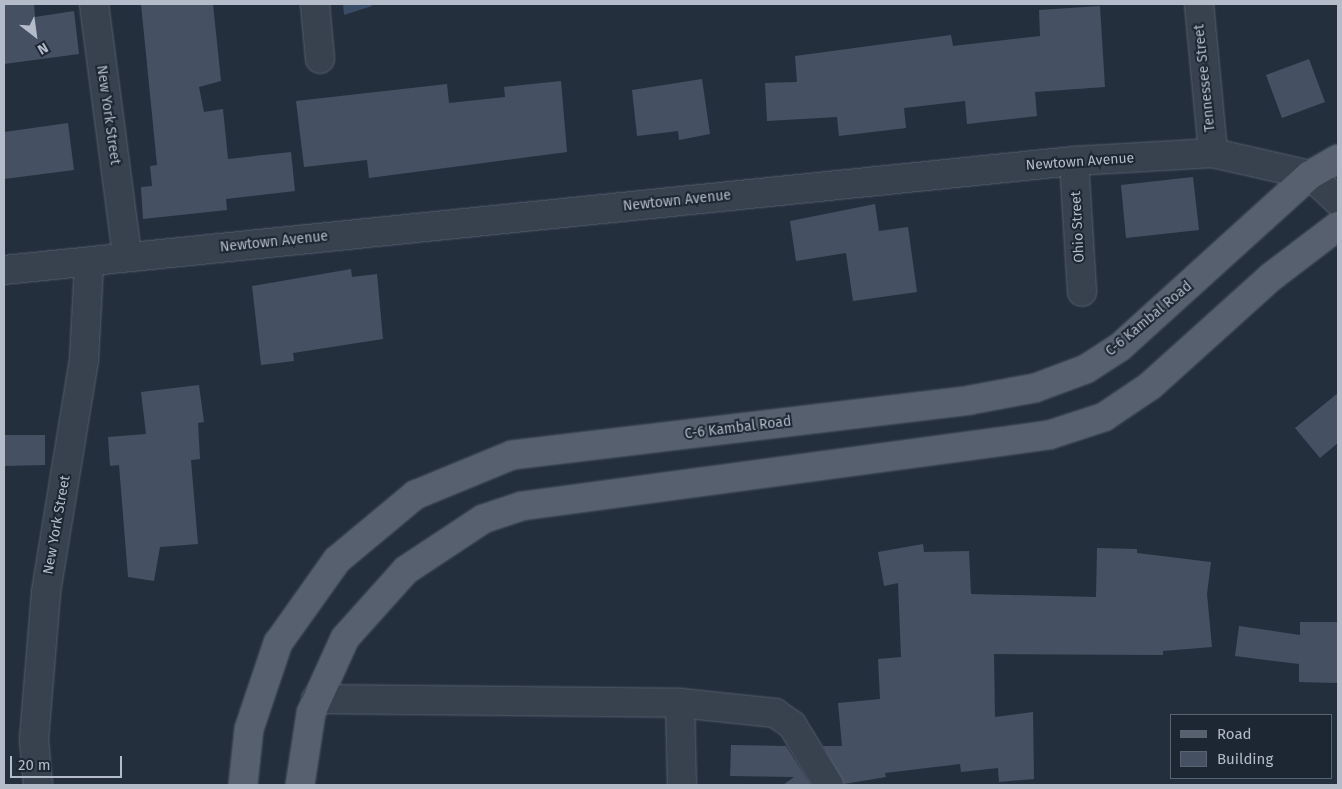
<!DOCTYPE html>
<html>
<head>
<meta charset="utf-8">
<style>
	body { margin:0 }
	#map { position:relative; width:1342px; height:789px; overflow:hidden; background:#242f3e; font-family:"Fira Sans",sans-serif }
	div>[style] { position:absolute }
	.water>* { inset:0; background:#394c67 }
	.building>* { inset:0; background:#455162 }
	.roads { filter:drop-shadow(0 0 1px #565f6c) drop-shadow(0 0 1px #565f6c) }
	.minor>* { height:28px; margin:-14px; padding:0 14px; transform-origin:14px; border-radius:14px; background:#38414e }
	.major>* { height:28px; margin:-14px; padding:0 14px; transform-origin:14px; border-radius:14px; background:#56606e }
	span { translate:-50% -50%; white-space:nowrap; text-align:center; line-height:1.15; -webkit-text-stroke:4px #1d2633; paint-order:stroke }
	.street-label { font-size:14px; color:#b4bcc9 }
	.frame { position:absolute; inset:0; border:5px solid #b4bcc9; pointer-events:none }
	.legend { position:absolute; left:1170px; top:714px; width:162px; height:65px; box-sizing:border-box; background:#1d2633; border:1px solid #59626f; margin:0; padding:6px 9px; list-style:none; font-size:15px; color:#b4bcc9 }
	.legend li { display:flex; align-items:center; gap:10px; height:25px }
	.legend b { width:25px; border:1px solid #59626f }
	.north { position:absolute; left:10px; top:10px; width:50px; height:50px; -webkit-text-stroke:4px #1d2633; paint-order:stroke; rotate:150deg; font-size:14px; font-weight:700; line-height:20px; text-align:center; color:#b4bcc9 }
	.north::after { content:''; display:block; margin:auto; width:18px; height:22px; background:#b4bcc9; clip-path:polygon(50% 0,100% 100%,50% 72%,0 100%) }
	.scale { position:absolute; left:10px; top:756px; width:112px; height:22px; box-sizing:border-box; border:2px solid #b4bcc9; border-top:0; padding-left:6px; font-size:15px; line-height:18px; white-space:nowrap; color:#b4bcc9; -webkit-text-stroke:4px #1d2633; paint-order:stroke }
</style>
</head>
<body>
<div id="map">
	<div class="water">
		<i style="clip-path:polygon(343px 4px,371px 4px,372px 6px,344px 15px)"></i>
	</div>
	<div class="building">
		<i style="clip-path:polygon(4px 4px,34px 4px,35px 17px,74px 11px,79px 54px,4px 64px)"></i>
		<i style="clip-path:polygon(141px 4px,213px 4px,221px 81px,199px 87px,204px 112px,223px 109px,228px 159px,291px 152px,295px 191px,226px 199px,227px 210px,143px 219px,141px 187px,152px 186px,150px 166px,157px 165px)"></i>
		<i style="clip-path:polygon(1100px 6px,1105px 87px,1035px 92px,1037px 116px,967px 124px,965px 101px,904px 108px,906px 128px,839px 136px,837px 117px,767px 121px,765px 83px,797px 82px,795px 56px,951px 35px,953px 46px,1040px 36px,1039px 10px)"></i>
		<i style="clip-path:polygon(1309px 59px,1325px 102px,1282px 118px,1266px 75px)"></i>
		<i style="clip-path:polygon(702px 79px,710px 134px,679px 140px,678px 131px,637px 136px,632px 90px)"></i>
		<i style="clip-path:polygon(561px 81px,567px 152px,369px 178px,367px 160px,304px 167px,296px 101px,447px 84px,449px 103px,505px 97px,504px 87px)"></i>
		<i style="clip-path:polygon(68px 123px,74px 170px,4px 179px,4px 132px)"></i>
		<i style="clip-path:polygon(1193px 177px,1199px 230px,1126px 238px,1121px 185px)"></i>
		<i style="clip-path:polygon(875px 204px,879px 231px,908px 227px,917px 292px,853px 301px,846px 253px,796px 261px,790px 221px)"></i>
		<i style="clip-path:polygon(351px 269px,352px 277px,377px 274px,383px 339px,293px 353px,294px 361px,261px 365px,252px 286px)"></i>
		<i style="clip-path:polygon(199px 385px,204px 422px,198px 423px,200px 459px,191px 460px,198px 544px,160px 547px,154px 581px,128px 577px,119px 465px,110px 466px,108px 437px,146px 434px,141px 392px)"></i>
		<i style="clip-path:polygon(1338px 393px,1338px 443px,1320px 458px,1295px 428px)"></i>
		<i style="clip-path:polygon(4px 435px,45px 435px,45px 465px,4px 466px)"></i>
		<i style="clip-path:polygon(923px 544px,924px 552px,969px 551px,971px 594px,1096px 597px,1097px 548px,1137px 549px,1137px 553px,1211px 562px,1207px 594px,1212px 647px,1163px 651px,1163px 655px,994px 654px,995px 717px,1033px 712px,1034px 779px,999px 782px,998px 768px,961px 772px,960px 764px,885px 773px,886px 777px,844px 784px,823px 746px,842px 746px,838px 703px,880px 699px,878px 659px,901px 657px,898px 583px,884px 586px,878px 552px)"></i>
		<i style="clip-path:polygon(1300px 622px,1338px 622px,1338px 683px,1299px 682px,1299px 664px,1235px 656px,1239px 626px,1300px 635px)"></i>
		<i style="clip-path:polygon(731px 745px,786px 746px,811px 785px,783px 785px,794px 777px,730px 776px)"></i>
	</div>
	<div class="roads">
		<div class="minor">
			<i style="left:94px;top:4px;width:254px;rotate:82.5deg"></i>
			<i style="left:315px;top:4px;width:55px;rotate:84.8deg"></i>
			<i style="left:1199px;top:4px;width:150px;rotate:84.6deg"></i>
			<i style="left:1074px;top:161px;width:131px;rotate:86.5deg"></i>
			<i style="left:4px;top:270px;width:1076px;rotate:-5.82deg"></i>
			<i style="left:1074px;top:161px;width:139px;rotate:-3.3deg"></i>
			<i style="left:1213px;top:153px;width:99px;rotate:12.8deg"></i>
			<i style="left:1310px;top:175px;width:38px;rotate:43deg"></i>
			<i style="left:316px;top:699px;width:364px;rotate:0.6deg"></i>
			<i style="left:680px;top:703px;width:96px;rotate:6deg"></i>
			<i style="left:775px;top:713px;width:21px;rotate:35deg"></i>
			<i style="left:792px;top:725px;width:70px;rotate:58.3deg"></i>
			<i style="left:680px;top:703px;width:82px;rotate:88.6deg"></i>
			<i style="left:38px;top:785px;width:46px;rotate:-95deg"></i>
			<i style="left:34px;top:739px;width:147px;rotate:-85.3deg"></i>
			<i style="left:46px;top:592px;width:235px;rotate:-80.7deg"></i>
			<i style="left:84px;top:360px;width:95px;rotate:-87deg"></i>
		</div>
		<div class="major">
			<i style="left:243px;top:785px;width:56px;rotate:-83.9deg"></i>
			<i style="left:249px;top:729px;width:91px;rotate:-71.4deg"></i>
			<i style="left:278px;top:643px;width:102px;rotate:-54.6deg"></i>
			<i style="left:337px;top:560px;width:102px;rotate:-39.8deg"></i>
			<i style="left:415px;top:495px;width:105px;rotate:-22.4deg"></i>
			<i style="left:512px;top:455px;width:461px;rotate:-6.8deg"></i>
			<i style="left:970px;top:400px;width:66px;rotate:-10.5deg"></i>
			<i style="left:1035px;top:388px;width:54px;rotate:-20.4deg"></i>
			<i style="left:1086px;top:369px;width:40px;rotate:-32.9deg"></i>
			<i style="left:1120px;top:347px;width:256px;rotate:-42.2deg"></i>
			<i style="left:1310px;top:175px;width:32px;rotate:-30deg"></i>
			<i style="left:300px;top:785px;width:73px;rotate:-81.3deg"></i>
			<i style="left:311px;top:713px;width:82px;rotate:-65.6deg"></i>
			<i style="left:345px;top:638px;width:91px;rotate:-48.1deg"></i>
			<i style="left:406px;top:570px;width:92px;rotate:-33.5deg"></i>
			<i style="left:483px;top:519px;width:41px;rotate:-18.4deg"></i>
			<i style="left:522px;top:506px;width:532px;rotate:-7.67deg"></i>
			<i style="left:1049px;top:435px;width:58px;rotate:-18.1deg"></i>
			<i style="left:1104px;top:417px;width:55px;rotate:-34deg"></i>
			<i style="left:1150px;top:386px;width:163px;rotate:-42deg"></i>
			<i style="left:1271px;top:277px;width:84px;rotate:-37.3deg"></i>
		</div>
	</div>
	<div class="street-label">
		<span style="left:1205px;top:78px;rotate:-96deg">Tennessee Street</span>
		<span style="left:108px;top:115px;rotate:82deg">New York Street</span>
		<span style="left:1080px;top:162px;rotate:-4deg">Newtown Avenue</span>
		<span style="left:677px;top:201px;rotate:-6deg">Newtown Avenue</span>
		<span style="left:1078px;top:227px;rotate:-93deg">Ohio Street</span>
		<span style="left:274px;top:242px;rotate:-6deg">Newtown Avenue</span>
		<span style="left:1149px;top:319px;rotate:-40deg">C-6 Kambal Road</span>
		<span style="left:738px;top:428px;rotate:-7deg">C-6 Kambal Road</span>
		<span style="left:57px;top:525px;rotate:-80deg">New York Street</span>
	</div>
	<div class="frame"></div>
	<ul class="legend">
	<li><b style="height:6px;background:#56606e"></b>Road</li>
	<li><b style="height:14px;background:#455162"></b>Building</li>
	</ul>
	<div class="north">N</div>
	<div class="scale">20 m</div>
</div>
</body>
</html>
